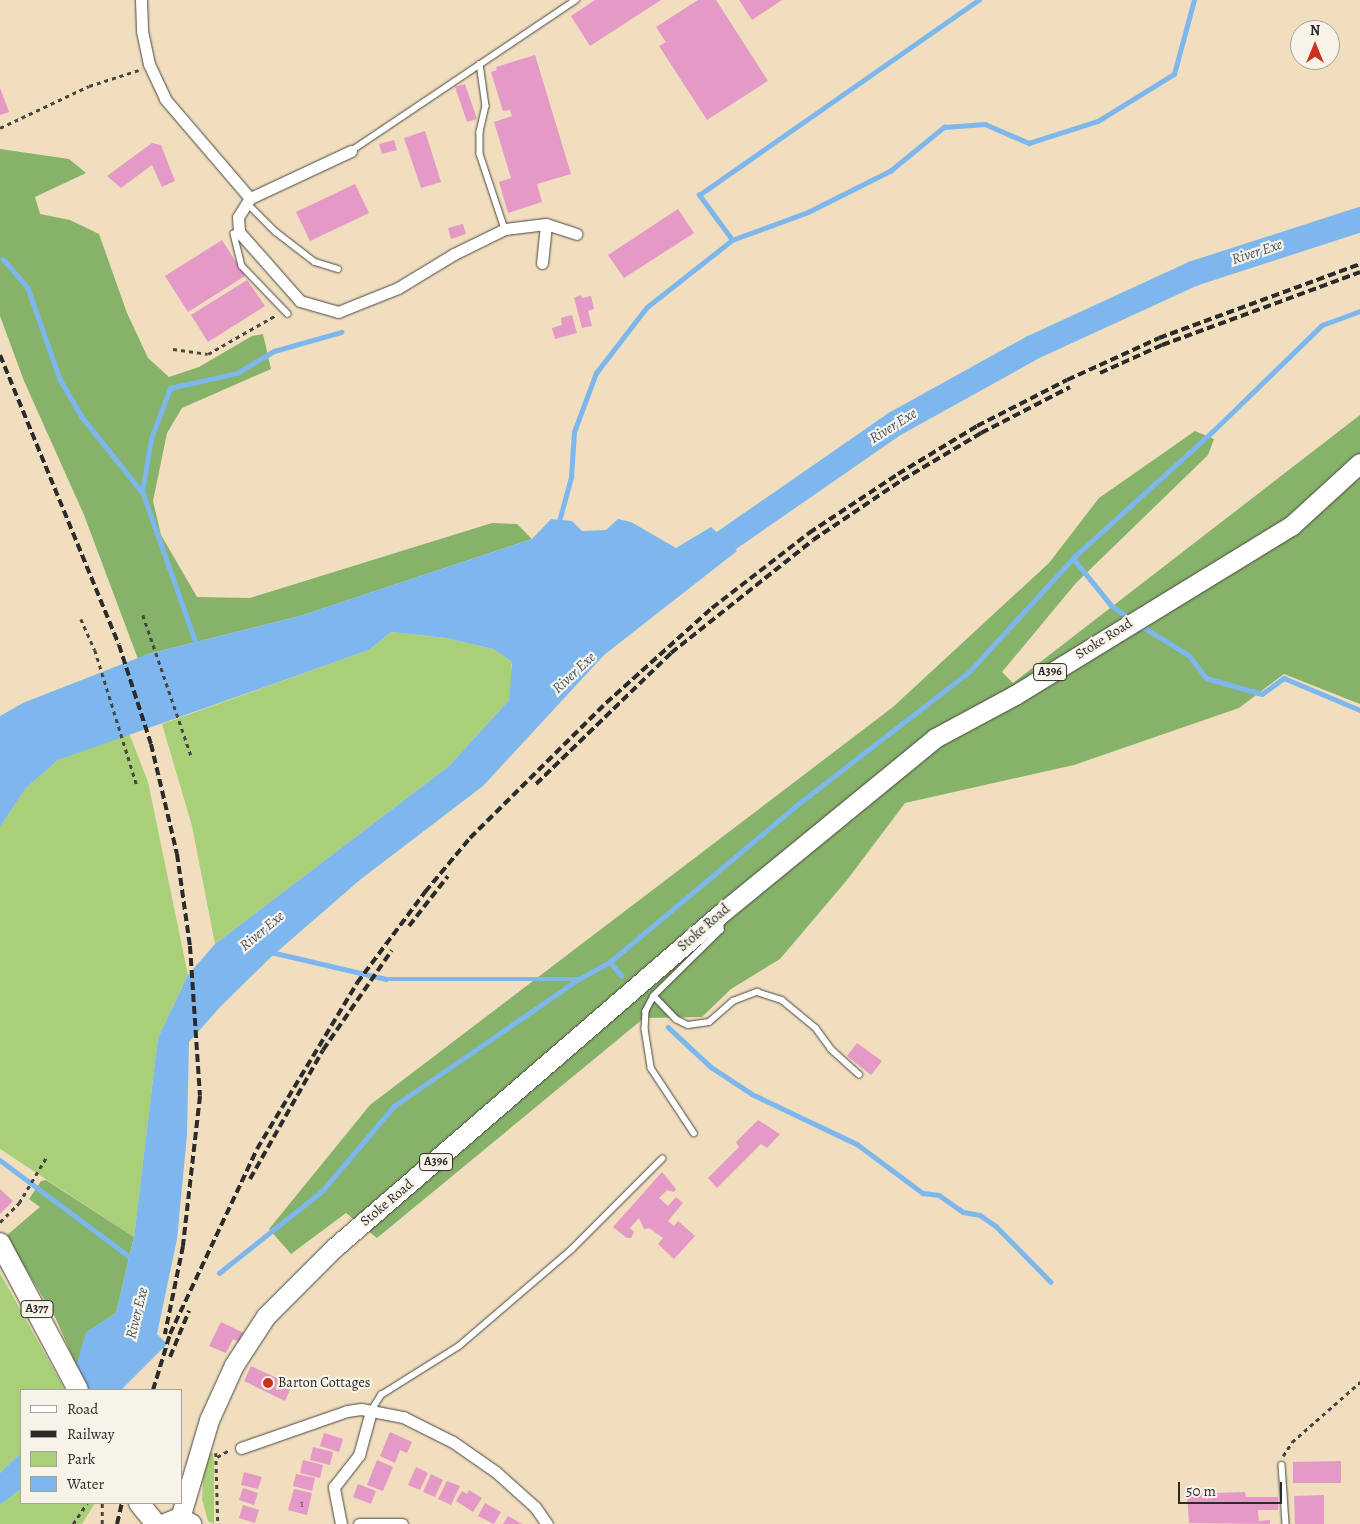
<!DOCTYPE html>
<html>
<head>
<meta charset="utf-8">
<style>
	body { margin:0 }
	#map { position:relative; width:1360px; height:1524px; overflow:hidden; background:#f0debe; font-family:Alegreya,serif }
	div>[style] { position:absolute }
	.green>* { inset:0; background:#a9cf79 }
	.forest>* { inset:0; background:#86b269 }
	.water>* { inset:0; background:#7db7ee }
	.stream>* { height:4.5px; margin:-2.25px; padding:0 2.25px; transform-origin:2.25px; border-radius:2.25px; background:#7db7ee }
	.river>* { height:25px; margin:-12.5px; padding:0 12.5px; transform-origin:12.5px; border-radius:12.5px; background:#7db7ee }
	.building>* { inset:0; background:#e499c7 }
	.path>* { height:2.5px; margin-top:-1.25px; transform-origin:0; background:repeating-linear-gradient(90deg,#494641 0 4px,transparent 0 8px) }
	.roads { filter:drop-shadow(0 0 1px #494641) drop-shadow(0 0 1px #494641) }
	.service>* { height:5.5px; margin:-2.75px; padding:0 2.75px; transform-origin:2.75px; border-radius:2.75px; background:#fff }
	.minor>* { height:11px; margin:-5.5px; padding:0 5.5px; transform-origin:5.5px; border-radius:5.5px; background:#fff }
	.primary>* { height:19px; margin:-9.5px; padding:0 9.5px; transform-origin:9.5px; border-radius:9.5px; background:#fff }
	.trunk>* { height:20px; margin:-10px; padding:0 10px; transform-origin:10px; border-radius:10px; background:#fff }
	.rail>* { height:4px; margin-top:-2px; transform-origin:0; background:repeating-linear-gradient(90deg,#2b2b2b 0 8px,transparent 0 12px) }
	.dots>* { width:14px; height:14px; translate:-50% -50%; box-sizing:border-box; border:2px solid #f7f3e8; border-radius:50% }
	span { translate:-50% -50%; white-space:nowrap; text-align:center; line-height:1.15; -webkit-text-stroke:4.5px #f7f3e8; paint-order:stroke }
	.number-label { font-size:11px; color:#594652 }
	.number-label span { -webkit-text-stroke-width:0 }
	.shield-label span { padding:1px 4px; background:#f7f3e8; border:1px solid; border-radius:4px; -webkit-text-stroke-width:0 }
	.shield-label { font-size:12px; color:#2b2b2b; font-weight:700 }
	.street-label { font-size:14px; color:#2b2b2b }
	.poi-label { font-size:14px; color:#2b2b2b }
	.left { translate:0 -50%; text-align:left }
	.water-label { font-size:15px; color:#456; font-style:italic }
	.legend { position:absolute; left:20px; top:1389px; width:162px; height:115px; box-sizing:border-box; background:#f7f3e8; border:1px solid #a5a39c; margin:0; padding:6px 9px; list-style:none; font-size:15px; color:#2b2b2b }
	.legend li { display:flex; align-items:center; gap:10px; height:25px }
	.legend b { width:25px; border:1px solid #a5a39c }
	.north { position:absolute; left:1290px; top:20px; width:50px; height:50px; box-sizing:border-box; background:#f7f3e8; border:1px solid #a5a39c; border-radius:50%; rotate:0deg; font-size:14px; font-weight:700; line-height:20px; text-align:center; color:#2b2b2b }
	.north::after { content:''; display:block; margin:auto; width:18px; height:22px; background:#c8321e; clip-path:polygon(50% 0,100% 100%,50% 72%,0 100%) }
	.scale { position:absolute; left:1178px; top:1482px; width:104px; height:22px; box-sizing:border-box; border:2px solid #2b2b2b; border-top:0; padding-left:6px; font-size:15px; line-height:18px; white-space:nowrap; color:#2b2b2b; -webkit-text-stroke:4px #f7f3e8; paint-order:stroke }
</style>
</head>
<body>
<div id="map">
	<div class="green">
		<i style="clip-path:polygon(391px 632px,446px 638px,493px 649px,511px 661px,513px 681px,509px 700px,449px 766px,215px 944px,192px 826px,162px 724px,369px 650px)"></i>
		<i style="clip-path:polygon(129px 733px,148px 782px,188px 975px,158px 1038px,134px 1237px,0 1149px,0 827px,26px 788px,58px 760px)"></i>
		<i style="clip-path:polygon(0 1273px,65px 1390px,21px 1390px,21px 1453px,0 1473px)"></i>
		<i style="clip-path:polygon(209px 1452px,213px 1453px,214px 1462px,214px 1524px,208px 1521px,202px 1499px,204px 1461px)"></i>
		<i style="clip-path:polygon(21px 1489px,21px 1503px,95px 1503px,82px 1524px,0 1524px,0 1505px)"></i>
	</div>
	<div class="forest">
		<i style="clip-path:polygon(0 149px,69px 159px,86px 173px,35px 197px,40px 214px,70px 220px,99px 234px,127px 313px,148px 358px,169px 377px,199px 367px,252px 336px,263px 334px,271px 369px,182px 408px,167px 433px,153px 501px,161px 535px,197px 597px,250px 598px,492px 523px,517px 524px,532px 539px,300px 616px,148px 654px,138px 659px,84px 515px,24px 381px,0 316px)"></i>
		<i style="clip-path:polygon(1360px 415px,1360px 704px,1284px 674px,1239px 708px,1074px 765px,905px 803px,847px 880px,780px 959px,731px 989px,702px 1017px,644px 1018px,377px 1238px,346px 1213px,291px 1254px,269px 1229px,370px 1105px,893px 707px,1049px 563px,1099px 498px,1195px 431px,1214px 439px,1208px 455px,1076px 583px,1002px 672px,1013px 683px)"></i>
		<i style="clip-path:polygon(46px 1180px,134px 1237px,116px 1313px,87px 1332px,77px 1367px,56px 1319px,6px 1236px,40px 1207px,29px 1199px,41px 1181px)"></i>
	</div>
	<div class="water">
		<i style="clip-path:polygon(551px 519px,572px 521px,582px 531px,606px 530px,618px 519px,631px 522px,676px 548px,711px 527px,737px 551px,604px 655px,483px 786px,361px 879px,271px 957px,221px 1006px,189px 1042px,187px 1135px,177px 1239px,157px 1334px,167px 1344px,121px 1390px,69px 1390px,86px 1332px,116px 1313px,134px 1237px,158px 1038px,188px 975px,215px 944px,449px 766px,509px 700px,512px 666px,511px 661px,493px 649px,446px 638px,391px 632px,369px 650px,58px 760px,26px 788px,0 827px,0 716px,23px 703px,148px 654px,300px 616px,532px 539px)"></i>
		<i style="clip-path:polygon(21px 1453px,21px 1489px,0 1505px,0 1473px)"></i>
	</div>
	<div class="stream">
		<i style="left:732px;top:240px;width:56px;rotate:-126.3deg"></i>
		<i style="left:699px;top:195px;width:341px;rotate:-34.9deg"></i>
		<i style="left:3px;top:259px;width:38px;rotate:49deg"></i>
		<i style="left:28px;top:288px;width:96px;rotate:70.6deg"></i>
		<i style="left:60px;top:379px;width:44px;rotate:59.9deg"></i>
		<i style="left:82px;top:417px;width:96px;rotate:51.3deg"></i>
		<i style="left:558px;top:525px;width:50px;rotate:-74.8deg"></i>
		<i style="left:571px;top:477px;width:45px;rotate:-86.2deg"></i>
		<i style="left:574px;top:432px;width:63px;rotate:-69.6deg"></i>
		<i style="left:596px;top:373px;width:83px;rotate:-52.3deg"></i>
		<i style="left:647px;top:307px;width:108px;rotate:-38.2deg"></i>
		<i style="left:732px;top:240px;width:81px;rotate:-20.2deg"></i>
		<i style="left:808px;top:212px;width:92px;rotate:-26.6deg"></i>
		<i style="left:890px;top:171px;width:70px;rotate:-39.2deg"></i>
		<i style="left:944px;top:127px;width:41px;rotate:-4.2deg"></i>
		<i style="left:985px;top:124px;width:48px;rotate:23.4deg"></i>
		<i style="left:1029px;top:143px;width:72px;rotate:-17.7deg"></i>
		<i style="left:1098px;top:121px;width:89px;rotate:-31.7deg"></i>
		<i style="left:1174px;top:74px;width:77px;rotate:-74.9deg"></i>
		<i style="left:1073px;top:558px;width:60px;rotate:51deg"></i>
		<i style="left:1111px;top:605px;width:22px;rotate:36deg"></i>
		<i style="left:1138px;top:624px;width:61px;rotate:31.6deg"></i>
		<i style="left:1190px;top:656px;width:27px;rotate:54deg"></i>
		<i style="left:1206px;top:678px;width:58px;rotate:15.9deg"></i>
		<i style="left:1262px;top:694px;width:27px;rotate:-36deg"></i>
		<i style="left:1284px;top:678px;width:82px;rotate:22.8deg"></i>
		<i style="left:197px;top:647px;width:164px;rotate:-109.5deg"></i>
		<i style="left:142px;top:492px;width:54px;rotate:-80.4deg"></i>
		<i style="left:151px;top:439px;width:54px;rotate:-69.6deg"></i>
		<i style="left:170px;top:388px;width:69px;rotate:-12.6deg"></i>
		<i style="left:237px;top:373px;width:43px;rotate:-30.7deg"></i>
		<i style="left:274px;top:351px;width:70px;rotate:-15.8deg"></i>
		<i style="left:271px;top:952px;width:118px;rotate:13.2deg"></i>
		<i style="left:386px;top:979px;width:192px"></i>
		<i style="left:610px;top:962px;width:18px;rotate:49deg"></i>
		<i style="left:668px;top:1027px;width:59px;rotate:42.9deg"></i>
		<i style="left:711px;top:1067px;width:49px;rotate:33.4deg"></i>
		<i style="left:752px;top:1094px;width:116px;rotate:25.5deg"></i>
		<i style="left:857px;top:1144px;width:82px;rotate:36.6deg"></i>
		<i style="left:923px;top:1193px;width:16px;rotate:7deg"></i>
		<i style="left:939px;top:1195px;width:29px;rotate:35deg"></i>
		<i style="left:963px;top:1212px;width:17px;rotate:10deg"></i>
		<i style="left:980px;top:1215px;width:19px;rotate:35deg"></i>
		<i style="left:996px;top:1226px;width:78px;rotate:45.5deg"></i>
		<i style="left:0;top:1160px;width:166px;rotate:36.7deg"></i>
		<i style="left:219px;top:1273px;width:132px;rotate:-38.5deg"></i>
		<i style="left:322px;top:1191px;width:111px;rotate:-49.7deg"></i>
		<i style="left:394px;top:1106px;width:224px;rotate:-34.5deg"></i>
		<i style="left:579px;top:979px;width:35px;rotate:-29deg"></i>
		<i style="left:610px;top:962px;width:251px;rotate:-40deg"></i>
		<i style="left:802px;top:801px;width:211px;rotate:-37.7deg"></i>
		<i style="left:969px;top:672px;width:154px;rotate:-47.6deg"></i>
		<i style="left:1073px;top:558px;width:188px;rotate:-42.2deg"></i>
		<i style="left:1212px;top:432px;width:153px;rotate:-44.2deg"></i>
		<i style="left:1322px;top:325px;width:40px;rotate:-20.2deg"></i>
	</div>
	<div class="river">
		<i style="left:697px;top:560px;width:241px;rotate:-34.7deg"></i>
		<i style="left:895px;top:423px;width:157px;rotate:-29deg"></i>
		<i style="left:1032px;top:347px;width:177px;rotate:-24.7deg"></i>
		<i style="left:1193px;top:273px;width:176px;rotate:-17.9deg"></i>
	</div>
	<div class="building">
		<i style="clip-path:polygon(595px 0,661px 0,590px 46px,571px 16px)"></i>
		<i style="clip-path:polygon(698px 0,716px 0,768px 81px,707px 120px,659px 46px,666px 42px,656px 27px)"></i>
		<i style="clip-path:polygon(739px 0,782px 0,752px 20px)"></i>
		<i style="clip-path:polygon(535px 55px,571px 174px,537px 184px,542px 202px,508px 213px,499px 182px,511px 178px,494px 122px,512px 116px,510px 110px,503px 111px,491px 72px,497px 70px,496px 67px)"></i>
		<i style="clip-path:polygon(465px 84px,477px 119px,467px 122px,455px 87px)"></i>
		<i style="clip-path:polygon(0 88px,9px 112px,0 115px)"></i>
		<i style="clip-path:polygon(425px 131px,441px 182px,421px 188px,404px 138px)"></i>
		<i style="clip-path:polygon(394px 140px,397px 150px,382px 154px,379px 144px)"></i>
		<i style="clip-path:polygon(152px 143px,161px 145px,175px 181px,162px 187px,152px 165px,121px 188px,107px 176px)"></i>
		<i style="clip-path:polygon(355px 184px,369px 213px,310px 241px,296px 212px)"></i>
		<i style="clip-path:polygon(678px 209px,694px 233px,624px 278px,608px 255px)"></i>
		<i style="clip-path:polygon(463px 224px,466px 234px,451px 239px,448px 228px)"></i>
		<i style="clip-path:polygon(222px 240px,245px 276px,188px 312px,165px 276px)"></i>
		<i style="clip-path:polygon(247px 280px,265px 306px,208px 342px,191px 315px)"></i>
		<i style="clip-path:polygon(581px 295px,582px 298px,591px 296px,594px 309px,588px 311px,592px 326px,582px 328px,574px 298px)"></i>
		<i style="clip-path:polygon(572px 315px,577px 333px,555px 339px,552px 328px,562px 325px,561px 318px)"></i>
		<i style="clip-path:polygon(857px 1043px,882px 1061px,871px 1075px,847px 1056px)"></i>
		<i style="clip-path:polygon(758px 1120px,780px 1134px,767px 1148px,761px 1144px,717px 1188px,708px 1178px,739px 1147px,736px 1142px)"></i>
		<i style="clip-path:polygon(662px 1172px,676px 1189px,674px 1192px,667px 1190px,659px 1198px,668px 1206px,676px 1197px,683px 1203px,668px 1221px,674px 1226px,678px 1221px,695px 1236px,674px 1259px,658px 1244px,663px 1238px,649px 1228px,644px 1229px,639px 1218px,630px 1228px,634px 1232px,631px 1238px,627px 1238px,613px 1227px)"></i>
		<i style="clip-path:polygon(0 1189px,13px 1201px,0 1214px)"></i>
		<i style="clip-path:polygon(221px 1322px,244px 1333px,239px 1342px,233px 1339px,226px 1353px,209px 1346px)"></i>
		<i style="clip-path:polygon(251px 1366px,292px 1385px,285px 1401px,244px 1381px)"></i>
		<i style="clip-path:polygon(390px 1432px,412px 1442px,407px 1453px,400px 1450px,395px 1463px,380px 1456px)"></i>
		<i style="clip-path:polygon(324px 1433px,343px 1439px,339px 1452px,320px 1446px)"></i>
		<i style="clip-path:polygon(313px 1447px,333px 1452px,330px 1465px,310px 1460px)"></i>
		<i style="clip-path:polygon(303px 1460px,323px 1465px,320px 1478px,300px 1473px)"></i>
		<i style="clip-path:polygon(377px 1460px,393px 1467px,383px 1491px,367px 1485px)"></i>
		<i style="clip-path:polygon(1341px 1461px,1341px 1483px,1293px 1483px,1293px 1462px)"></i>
		<i style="clip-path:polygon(416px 1467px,428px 1473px,420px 1490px,408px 1485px)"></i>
		<i style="clip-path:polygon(244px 1472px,262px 1477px,258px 1489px,241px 1485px)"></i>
		<i style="clip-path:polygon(296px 1474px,315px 1478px,312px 1491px,293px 1486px)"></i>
		<i style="clip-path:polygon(431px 1474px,443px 1480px,435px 1497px,423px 1492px)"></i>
		<i style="clip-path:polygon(447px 1481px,460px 1486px,451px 1505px,438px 1499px)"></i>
		<i style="clip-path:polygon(358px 1484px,376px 1491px,371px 1504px,353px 1497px)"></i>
		<i style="clip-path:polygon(243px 1488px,258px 1493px,254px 1505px,239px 1500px)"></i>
		<i style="clip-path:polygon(294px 1489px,312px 1493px,307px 1515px,288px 1510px)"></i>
		<i style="clip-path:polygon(469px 1490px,482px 1498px,473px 1512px,456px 1501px,462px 1491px,467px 1494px)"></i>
		<i style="clip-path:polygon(1245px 1492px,1246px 1497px,1278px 1497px,1278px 1510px,1258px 1510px,1259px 1521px,1270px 1520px,1270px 1524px,1189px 1523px,1187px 1494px)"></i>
		<i style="clip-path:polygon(1324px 1495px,1324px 1524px,1295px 1524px,1294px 1496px)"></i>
		<i style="clip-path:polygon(485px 1503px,501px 1512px,494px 1524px,478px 1516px)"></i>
		<i style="clip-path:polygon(243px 1505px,259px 1510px,255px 1523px,239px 1518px)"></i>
		<i style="clip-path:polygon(508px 1516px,522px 1524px,503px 1524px)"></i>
	</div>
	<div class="path">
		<i style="left:0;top:128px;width:98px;rotate:-25.3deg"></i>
		<i style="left:89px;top:86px;width:52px;rotate:-17.7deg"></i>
		<i style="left:173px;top:349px;width:35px;rotate:8deg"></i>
		<i style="left:208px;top:354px;width:78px;rotate:-29.8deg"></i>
		<i style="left:143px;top:615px;width:151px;rotate:71.1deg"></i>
		<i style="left:81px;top:619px;width:34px;rotate:66deg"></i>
		<i style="left:95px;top:650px;width:142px;rotate:72.8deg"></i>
		<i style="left:0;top:1222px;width:27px;rotate:-45deg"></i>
		<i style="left:19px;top:1203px;width:55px;rotate:-59.2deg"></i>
		<i style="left:216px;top:1453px;width:71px;rotate:88.4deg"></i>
		<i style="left:1283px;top:1456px;width:17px;rotate:-57deg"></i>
		<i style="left:1292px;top:1442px;width:91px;rotate:-41.4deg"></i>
		<i style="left:217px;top:1457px;width:14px;rotate:-30deg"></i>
		<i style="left:73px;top:1524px;width:25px;rotate:-56deg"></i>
		<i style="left:102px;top:1524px;width:21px;rotate:-90deg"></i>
	</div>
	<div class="roads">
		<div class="service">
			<i style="left:480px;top:64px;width:42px;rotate:81.9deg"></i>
			<i style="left:486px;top:106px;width:27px;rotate:103deg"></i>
			<i style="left:480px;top:132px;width:22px;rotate:90deg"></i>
			<i style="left:480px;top:154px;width:79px;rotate:71.6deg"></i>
			<i style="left:351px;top:151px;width:271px;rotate:-33.9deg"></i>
			<i style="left:247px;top:203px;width:41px;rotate:45deg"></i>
			<i style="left:276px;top:232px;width:49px;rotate:37.6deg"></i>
			<i style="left:315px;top:262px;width:24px;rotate:17deg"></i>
			<i style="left:239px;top:232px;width:5px;rotate:158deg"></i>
			<i style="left:234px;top:234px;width:33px;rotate:76deg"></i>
			<i style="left:242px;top:266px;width:66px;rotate:46.2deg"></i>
			<i style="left:721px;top:919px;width:11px;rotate:90deg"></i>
			<i style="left:721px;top:930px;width:94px;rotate:135.4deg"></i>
			<i style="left:654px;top:996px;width:32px;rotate:46deg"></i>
			<i style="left:676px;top:1019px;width:13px;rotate:27deg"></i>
			<i style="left:688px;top:1025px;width:21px;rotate:-8deg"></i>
			<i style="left:709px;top:1022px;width:32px;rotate:-41deg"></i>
			<i style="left:733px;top:1001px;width:26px;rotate:-21deg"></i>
			<i style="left:757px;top:992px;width:26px;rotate:18deg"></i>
			<i style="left:782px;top:1000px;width:44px;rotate:39.5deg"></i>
			<i style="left:816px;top:1028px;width:26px;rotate:54deg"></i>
			<i style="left:831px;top:1049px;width:38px;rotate:42deg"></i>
			<i style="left:654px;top:996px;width:17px;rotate:118deg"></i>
			<i style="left:646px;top:1011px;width:18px;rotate:93deg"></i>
			<i style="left:645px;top:1029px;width:39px;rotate:81deg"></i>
			<i style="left:651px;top:1068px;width:78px;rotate:56.5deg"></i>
			<i style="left:371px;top:1411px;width:19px;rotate:-58deg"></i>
			<i style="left:381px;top:1395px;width:92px;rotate:-32.1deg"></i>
			<i style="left:459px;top:1346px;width:148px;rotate:-40.6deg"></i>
			<i style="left:571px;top:1250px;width:129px;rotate:-45deg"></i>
			<i style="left:1282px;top:1465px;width:59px;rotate:86.1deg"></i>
		</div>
		<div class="minor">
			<i style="left:141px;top:0;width:31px;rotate:88deg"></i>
			<i style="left:142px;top:31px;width:34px;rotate:78deg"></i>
			<i style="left:149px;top:64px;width:38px;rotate:65deg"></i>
			<i style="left:165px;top:99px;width:130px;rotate:49.4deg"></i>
			<i style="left:351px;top:151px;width:111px;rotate:155deg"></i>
			<i style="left:250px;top:198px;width:22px;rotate:122deg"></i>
			<i style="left:238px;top:217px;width:15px;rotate:86deg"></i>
			<i style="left:239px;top:232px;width:92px;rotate:48.5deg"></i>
			<i style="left:300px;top:301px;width:40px;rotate:16deg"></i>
			<i style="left:338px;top:312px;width:65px;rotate:-21.8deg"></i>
			<i style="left:398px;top:288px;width:66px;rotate:-31.3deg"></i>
			<i style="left:454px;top:254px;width:57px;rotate:-26.1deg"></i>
			<i style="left:505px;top:229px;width:41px;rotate:-7deg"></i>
			<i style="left:546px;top:224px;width:32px;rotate:18deg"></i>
			<i style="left:542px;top:263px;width:39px;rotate:-84deg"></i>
			<i style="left:241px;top:1448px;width:112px;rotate:-19.2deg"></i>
			<i style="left:347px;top:1411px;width:14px;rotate:-8deg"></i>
			<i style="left:361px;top:1409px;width:43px;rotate:10.8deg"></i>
			<i style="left:403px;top:1417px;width:56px;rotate:26.6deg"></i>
			<i style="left:453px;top:1442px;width:52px;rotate:34.9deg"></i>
			<i style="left:496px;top:1472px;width:52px;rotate:41.9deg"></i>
			<i style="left:535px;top:1507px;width:21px;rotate:55deg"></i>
			<i style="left:341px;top:1524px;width:38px;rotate:-101deg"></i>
			<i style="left:334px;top:1487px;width:41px;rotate:-52deg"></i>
			<i style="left:359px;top:1455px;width:46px;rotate:-74.7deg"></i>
			<i style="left:359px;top:1524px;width:43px"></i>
		</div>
		<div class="primary">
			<i style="left:180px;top:1518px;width:102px;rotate:-73.5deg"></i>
			<i style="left:209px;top:1420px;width:60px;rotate:-65.6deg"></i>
			<i style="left:234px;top:1365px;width:59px;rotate:-56.9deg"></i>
			<i style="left:266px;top:1316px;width:96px;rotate:-45deg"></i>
			<i style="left:334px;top:1248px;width:509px;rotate:-40.86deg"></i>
			<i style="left:719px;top:915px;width:279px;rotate:-39.3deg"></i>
			<i style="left:935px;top:738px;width:91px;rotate:-28.3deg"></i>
			<i style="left:1015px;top:695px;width:325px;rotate:-31.5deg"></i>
			<i style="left:1292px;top:525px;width:92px;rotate:-42.4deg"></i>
		</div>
		<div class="trunk">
			<i style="left:0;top:1243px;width:166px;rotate:62deg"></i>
			<i style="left:139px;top:1503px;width:27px;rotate:51deg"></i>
			<i style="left:165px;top:1524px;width:16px;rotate:-22deg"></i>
			<i style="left:180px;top:1518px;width:13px;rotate:29deg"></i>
		</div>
	</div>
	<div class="rail">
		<i style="left:0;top:355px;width:313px;rotate:67.7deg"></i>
		<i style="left:119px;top:645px;width:104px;rotate:72.1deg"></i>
		<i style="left:151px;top:744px;width:113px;rotate:76.7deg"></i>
		<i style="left:177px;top:854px;width:93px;rotate:82deg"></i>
		<i style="left:190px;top:946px;width:150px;rotate:86.2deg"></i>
		<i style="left:200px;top:1096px;width:151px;rotate:96.5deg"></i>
		<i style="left:183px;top:1246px;width:90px;rotate:101.6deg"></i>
		<i style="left:1100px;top:373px;width:68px;rotate:-24.3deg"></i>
		<i style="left:1162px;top:345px;width:211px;rotate:-20.2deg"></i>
		<i style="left:536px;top:784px;width:188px;rotate:-44.1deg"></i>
		<i style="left:671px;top:653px;width:181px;rotate:-38.5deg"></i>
		<i style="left:813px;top:540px;width:107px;rotate:-34deg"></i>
		<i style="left:902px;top:480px;width:92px;rotate:-30.7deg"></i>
		<i style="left:981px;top:433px;width:100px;rotate:-27.3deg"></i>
		<i style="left:409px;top:926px;width:63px;rotate:-52deg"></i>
		<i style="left:250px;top:1179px;width:148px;rotate:-60.5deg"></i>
		<i style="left:323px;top:1050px;width:121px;rotate:-55.4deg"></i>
		<i style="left:170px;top:1357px;width:50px;rotate:-67.6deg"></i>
		<i style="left:153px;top:1390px;width:59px;rotate:-73.1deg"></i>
		<i style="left:170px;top:1334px;width:204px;rotate:-64.8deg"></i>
		<i style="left:257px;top:1149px;width:194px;rotate:-58.9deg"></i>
		<i style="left:357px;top:983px;width:114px;rotate:-53.2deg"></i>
		<i style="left:425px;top:892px;width:70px;rotate:-50.2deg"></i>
		<i style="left:470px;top:838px;width:192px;rotate:-44.8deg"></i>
		<i style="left:606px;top:703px;width:142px;rotate:-41.9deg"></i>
		<i style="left:712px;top:608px;width:123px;rotate:-37.7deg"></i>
		<i style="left:809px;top:533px;width:107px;rotate:-33.5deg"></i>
		<i style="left:898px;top:474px;width:92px;rotate:-31.3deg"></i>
		<i style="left:977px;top:426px;width:101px;rotate:-27.1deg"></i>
		<i style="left:1067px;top:380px;width:101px;rotate:-24.5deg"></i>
		<i style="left:1159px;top:338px;width:214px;rotate:-20.2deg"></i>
		<i style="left:117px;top:1524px;width:22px;rotate:-77deg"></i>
	</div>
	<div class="dots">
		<i style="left:268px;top:1383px;background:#c8321e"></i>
	</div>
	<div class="number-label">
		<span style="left:302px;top:1504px">1</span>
	</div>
	<div class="shield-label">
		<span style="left:1050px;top:672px">A396</span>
		<span style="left:436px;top:1162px">A396</span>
		<span style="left:37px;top:1309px">A377</span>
	</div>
	<div class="street-label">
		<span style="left:1104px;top:639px;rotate:-32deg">Stoke Road</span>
		<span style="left:704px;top:928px;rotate:-41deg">Stoke Road</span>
		<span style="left:387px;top:1203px;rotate:-40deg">Stoke Road</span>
	</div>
	<div class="poi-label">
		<span class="left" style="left:278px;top:1383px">Barton Cottages</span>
	</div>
	<div class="water-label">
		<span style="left:1257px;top:252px;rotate:-18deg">River Exe</span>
		<span style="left:893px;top:426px;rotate:-32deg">River Exe</span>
		<span style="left:574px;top:673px;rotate:-43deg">River Exe</span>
		<span style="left:262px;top:931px;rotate:-40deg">River Exe</span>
		<span style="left:137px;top:1313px;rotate:-76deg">River Exe</span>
	</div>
	<ul class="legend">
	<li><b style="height:6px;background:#fff"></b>Road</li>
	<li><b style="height:6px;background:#2b2b2b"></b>Railway</li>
	<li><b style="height:14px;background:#a9cf79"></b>Park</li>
	<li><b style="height:14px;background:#7db7ee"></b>Water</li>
	</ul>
	<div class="north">N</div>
	<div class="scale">50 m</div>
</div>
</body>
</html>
